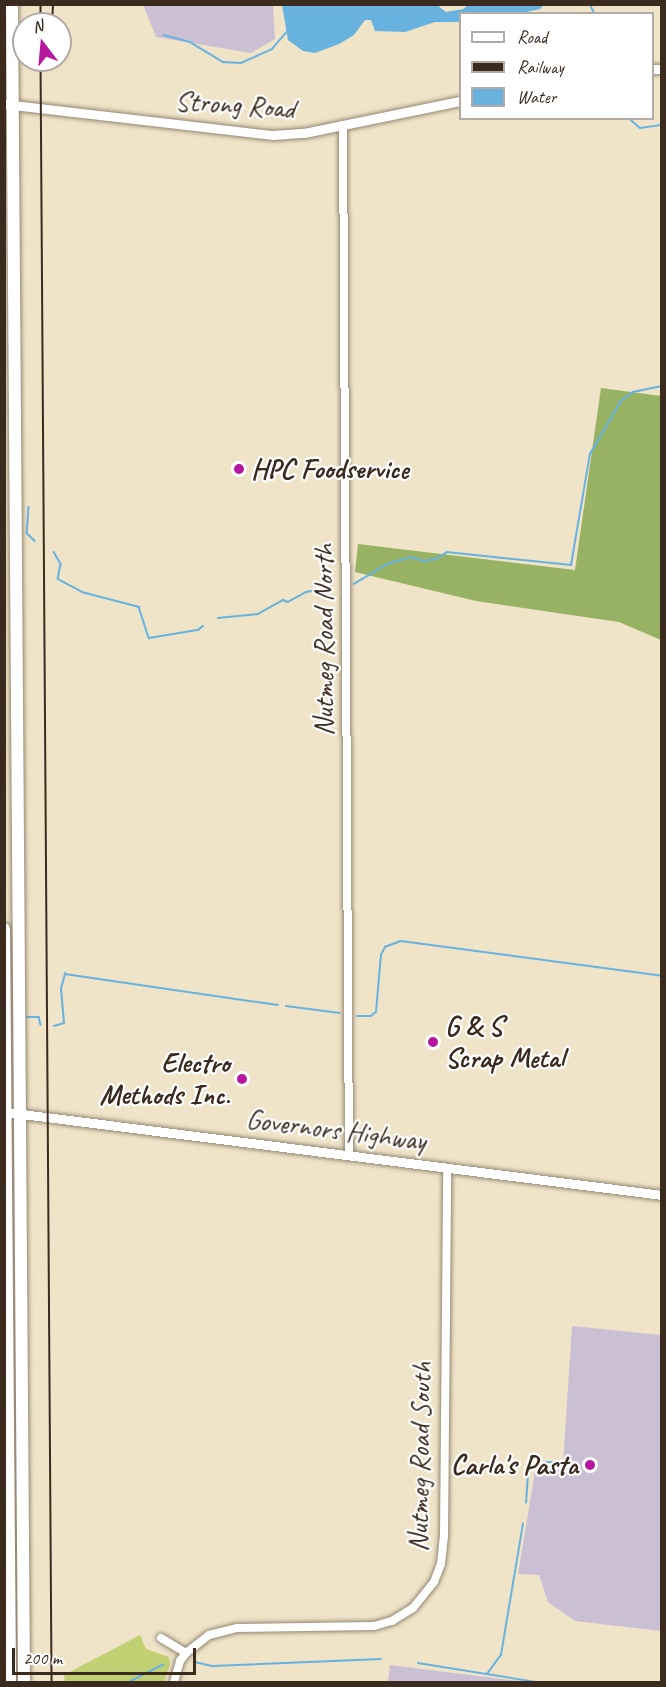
<!DOCTYPE html>
<html>
<head>
<meta charset="utf-8">
<style>
	body { margin:0 }
	#map { position:relative; width:666px; height:1687px; overflow:hidden; background:#efe4c8; font-family:Caveat,sans-serif }
	div>[style] { position:absolute }
	.industrial>* { inset:0; background:#cbbfd4 }
	.green>* { inset:0; background:#c0d072 }
	.forest>* { inset:0; background:#98b264 }
	.water>* { inset:0; background:#68b2e0 }
	.stream>* { height:1.5px; margin:-0.75px; padding:0 0.75px; transform-origin:0.75px; border-radius:0.75px; background:#68b2e0 }
	.roads { filter:drop-shadow(0 0 2px #958773) drop-shadow(0 0 2px #958773) }
	.minor>* { height:8px; margin:-4px; padding:0 4px; transform-origin:4px; border-radius:4px; background:#fff }
	.tertiary>* { height:9px; margin:-4.5px; padding:0 4.5px; transform-origin:4.5px; border-radius:4.5px; background:#fff }
	.trunk>* { height:12px; margin:-6px; padding:0 6px; transform-origin:6px; border-radius:6px; background:#fff }
	.rail>* { height:1.5px; margin:-0.75px; padding:0 0.75px; transform-origin:0.75px; border-radius:0.75px; background:#3b2a1e }
	.dots>* { width:16px; height:16px; translate:-50% -50%; box-sizing:border-box; border:3px solid #fff; border-radius:50% }
	span { translate:-50% -50%; white-space:nowrap; text-align:center; line-height:1.15; -webkit-text-stroke:4.5px #fff; paint-order:stroke }
	.street-label { font-size:28px; color:#3b2a1e }
	.poi-label { font-size:28px; color:#3b2a1e; font-weight:700 }
	.left { translate:0 -50%; text-align:left }
	.right { translate:-100% -50%; text-align:right }
	.frame { position:absolute; inset:0; border:6px solid #3b2a1e; pointer-events:none }
	.legend { position:absolute; left:459px; top:12px; width:195px; height:108px; box-sizing:border-box; background:#fff; border:2px solid #b1aaa5; margin:0; padding:8px 10px; list-style:none; font-size:18px; color:#3b2a1e }
	.legend li { display:flex; align-items:center; gap:12px; height:30px }
	.legend b { width:30px; border:2px solid #b1aaa5 }
	.north { position:absolute; left:12px; top:12px; width:60px; height:60px; box-sizing:border-box; background:#fff; border:2px solid #b1aaa5; border-radius:50%; rotate:344deg; font-size:16px; font-weight:700; line-height:24px; text-align:center; color:#3b2a1e }
	.north::after { content:''; display:block; margin:auto; width:21px; height:27px; background:#b5179e; clip-path:polygon(50% 0,100% 100%,50% 72%,0 100%) }
	.scale { position:absolute; left:12px; top:1648px; width:184px; height:27px; box-sizing:border-box; border:3px solid #3b2a1e; border-top:0; padding-left:8px; font-size:18px; line-height:21px; white-space:nowrap; color:#3b2a1e; -webkit-text-stroke:4px #fff; paint-order:stroke }
</style>
</head>
<body>
<div id="map">
	<div class="industrial">
		<i style="clip-path:polygon(143px 5px,273px 5px,275px 39px,251px 53px,156px 37px)"></i>
		<i style="clip-path:polygon(572px 1326px,661px 1335px,661px 1631px,575px 1621px,548px 1602px,539px 1575px,518px 1574px,535px 1471px,563px 1464px)"></i>
		<i style="clip-path:polygon(390px 1665px,519px 1681px,520px 1682px,388px 1682px)"></i>
	</div>
	<div class="green">
		<i style="clip-path:polygon(140px 1635px,146px 1649px,169px 1657px,170px 1664px,164px 1682px,65px 1682px,64px 1675px)"></i>
	</div>
	<div class="forest">
		<i style="clip-path:polygon(601px 388px,661px 396px,661px 640px,619px 622px,476px 601px,355px 572px,358px 544px,575px 570px)"></i>
	</div>
	<div class="water">
		<i style="clip-path:polygon(437px 5px,446px 12px,463px 9px,468px 5px,544px 5px,540px 9px,522px 13px,460px 14px,460px 22px,435px 22px,405px 32px,375px 31px,371px 20px,365px 20px,354px 35px,339px 44px,315px 53px,303px 51px,288px 40px,282px 5px)"></i>
	</div>
	<div class="stream">
		<i style="left:590px;top:4px;width:11px;rotate:63deg"></i>
		<i style="left:164px;top:35px;width:27px;rotate:15deg"></i>
		<i style="left:190px;top:42px;width:39px;rotate:31deg"></i>
		<i style="left:223px;top:62px;width:18px;rotate:3deg"></i>
		<i style="left:241px;top:63px;width:34px;rotate:-24deg"></i>
		<i style="left:272px;top:49px;width:23px;rotate:-49deg"></i>
		<i style="left:629px;top:118px;width:15px;rotate:42deg"></i>
		<i style="left:640px;top:128px;width:22px;rotate:-8deg"></i>
		<i style="left:29px;top:507px;width:26px;rotate:94deg"></i>
		<i style="left:27px;top:533px;width:11px;rotate:45deg"></i>
		<i style="left:54px;top:552px;width:14px;rotate:60deg"></i>
		<i style="left:61px;top:564px;width:15px;rotate:101deg"></i>
		<i style="left:58px;top:579px;width:27px;rotate:28deg"></i>
		<i style="left:82px;top:592px;width:59px;rotate:14.7deg"></i>
		<i style="left:139px;top:607px;width:33px;rotate:72deg"></i>
		<i style="left:149px;top:638px;width:50px;rotate:-9.3deg"></i>
		<i style="left:198px;top:630px;width:6px;rotate:-39deg"></i>
		<i style="left:354px;top:584px;width:39px;rotate:-31deg"></i>
		<i style="left:387px;top:564px;width:25px;rotate:-16deg"></i>
		<i style="left:411px;top:557px;width:14px;rotate:17deg"></i>
		<i style="left:424px;top:561px;width:12px;rotate:-9deg"></i>
		<i style="left:436px;top:559px;width:13px;rotate:-32deg"></i>
		<i style="left:447px;top:552px;width:125px;rotate:6deg"></i>
		<i style="left:571px;top:565px;width:113px;rotate:-80.3deg"></i>
		<i style="left:590px;top:454px;width:61px;rotate:-59.7deg"></i>
		<i style="left:621px;top:401px;width:15px;rotate:-37deg"></i>
		<i style="left:633px;top:392px;width:30px;rotate:-12deg"></i>
		<i style="left:218px;top:618px;width:40px;rotate:-5.7deg"></i>
		<i style="left:258px;top:614px;width:29px;rotate:-29deg"></i>
		<i style="left:283px;top:600px;width:5px;rotate:22deg"></i>
		<i style="left:288px;top:602px;width:21px;rotate:-29deg"></i>
		<i style="left:306px;top:592px;width:18px;rotate:-9deg"></i>
		<i style="left:286px;top:1006px;width:54px;rotate:7.4deg"></i>
		<i style="left:357px;top:1016px;width:14px"></i>
		<i style="left:371px;top:1016px;width:6px;rotate:-39deg"></i>
		<i style="left:376px;top:1012px;width:57px;rotate:-85deg"></i>
		<i style="left:381px;top:955px;width:9px;rotate:-63deg"></i>
		<i style="left:385px;top:947px;width:17px;rotate:-21deg"></i>
		<i style="left:401px;top:941px;width:263px;rotate:7.6deg"></i>
		<i style="left:27px;top:1017px;width:12px"></i>
		<i style="left:39px;top:1017px;width:8px;rotate:76deg"></i>
		<i style="left:54px;top:1026px;width:10px;rotate:-17deg"></i>
		<i style="left:64px;top:1023px;width:34px;rotate:-95deg"></i>
		<i style="left:61px;top:989px;width:16px;rotate:-75deg"></i>
		<i style="left:65px;top:974px;width:215px;rotate:8.3deg"></i>
		<i style="left:526px;top:1503px;width:27px;rotate:-86deg"></i>
		<i style="left:528px;top:1476px;width:10px;rotate:-66deg"></i>
		<i style="left:532px;top:1467px;width:9px;rotate:-32deg"></i>
		<i style="left:540px;top:1462px;width:16px"></i>
		<i style="left:195px;top:1662px;width:18px;rotate:13deg"></i>
		<i style="left:213px;top:1666px;width:168px;rotate:-2.4deg"></i>
		<i style="left:418px;top:1663px;width:121px;rotate:9.1deg"></i>
		<i style="left:487px;top:1674px;width:24px;rotate:-54deg"></i>
		<i style="left:501px;top:1655px;width:133px;rotate:-80.5deg"></i>
		<i style="left:129px;top:1682px;width:38px;rotate:-27deg"></i>
	</div>
	<div class="roads">
		<div class="minor">
			<i style="left:343px;top:125px;width:1029px;rotate:89.67deg"></i>
			<i style="left:161px;top:1638px;width:29px;rotate:31deg"></i>
			<i style="left:174px;top:1682px;width:22px;rotate:-74deg"></i>
			<i style="left:180px;top:1661px;width:10px;rotate:-53deg"></i>
			<i style="left:186px;top:1653px;width:29px;rotate:-38deg"></i>
			<i style="left:209px;top:1635px;width:30px;rotate:-14deg"></i>
			<i style="left:238px;top:1628px;width:136px;rotate:-0.8deg"></i>
			<i style="left:374px;top:1626px;width:19px;rotate:-16deg"></i>
			<i style="left:392px;top:1621px;width:25px;rotate:-32deg"></i>
			<i style="left:413px;top:1608px;width:33px;rotate:-51deg"></i>
			<i style="left:434px;top:1582px;width:19px;rotate:-69deg"></i>
			<i style="left:441px;top:1564px;width:27px;rotate:-84deg"></i>
			<i style="left:444px;top:1537px;width:369px;rotate:-89.5deg"></i>
		</div>
		<div class="tertiary">
			<i style="left:652px;top:69px;width:10px"></i>
			<i style="left:4px;top:104px;width:271px;rotate:6.6deg"></i>
			<i style="left:273px;top:135px;width:31px;rotate:-4deg"></i>
			<i style="left:304px;top:133px;width:159px;rotate:-11.6deg"></i>
			<i style="left:6px;top:1112px;width:661px;rotate:7.21deg"></i>
		</div>
		<div class="trunk">
			<i style="left:12px;top:4px;width:1678px;rotate:89.59deg"></i>
			<i style="left:4px;top:929px;width:753px;rotate:89.54deg"></i>
		</div>
	</div>
	<div class="rail">
		<i style="left:41px;top:4px;width:20px;rotate:90deg"></i>
		<i style="left:52px;top:24px;width:20px;rotate:-87deg"></i>
		<i style="left:41px;top:60px;width:1622px;rotate:89.61deg"></i>
	</div>
	<div class="dots">
		<i style="left:239px;top:469px;background:#b5179e"></i>
		<i style="left:433px;top:1042px;background:#b5179e"></i>
		<i style="left:242px;top:1079px;background:#b5179e"></i>
		<i style="left:590px;top:1465px;background:#b5179e"></i>
	</div>
	<div class="street-label">
		<span style="left:235px;top:105px;rotate:4deg">Strong Road</span>
		<span style="left:324px;top:640px;rotate:-90deg">Nutmeg Road North</span>
		<span style="left:336px;top:1130px;rotate:7deg">Governors Highway</span>
		<span style="left:420px;top:1457px;rotate:-89deg">Nutmeg Road South</span>
	</div>
	<div class="poi-label">
		<span class="left" style="left:251px;top:469px">HPC Foodservice</span>
		<span class="left" style="left:445px;top:1042px">G &amp; S<br>Scrap Metal</span>
		<span class="right" style="left:230px;top:1079px">Electro<br>Methods Inc.</span>
		<span class="right" style="left:578px;top:1465px">Carla's Pasta</span>
	</div>
	<div class="frame"></div>
	<ul class="legend">
	<li><b style="height:8px;background:#fff"></b>Road</li>
	<li><b style="height:8px;background:#3b2a1e"></b>Railway</li>
	<li><b style="height:16px;background:#68b2e0"></b>Water</li>
	</ul>
	<div class="north">N</div>
	<div class="scale">200 m</div>
</div>
</body>
</html>
